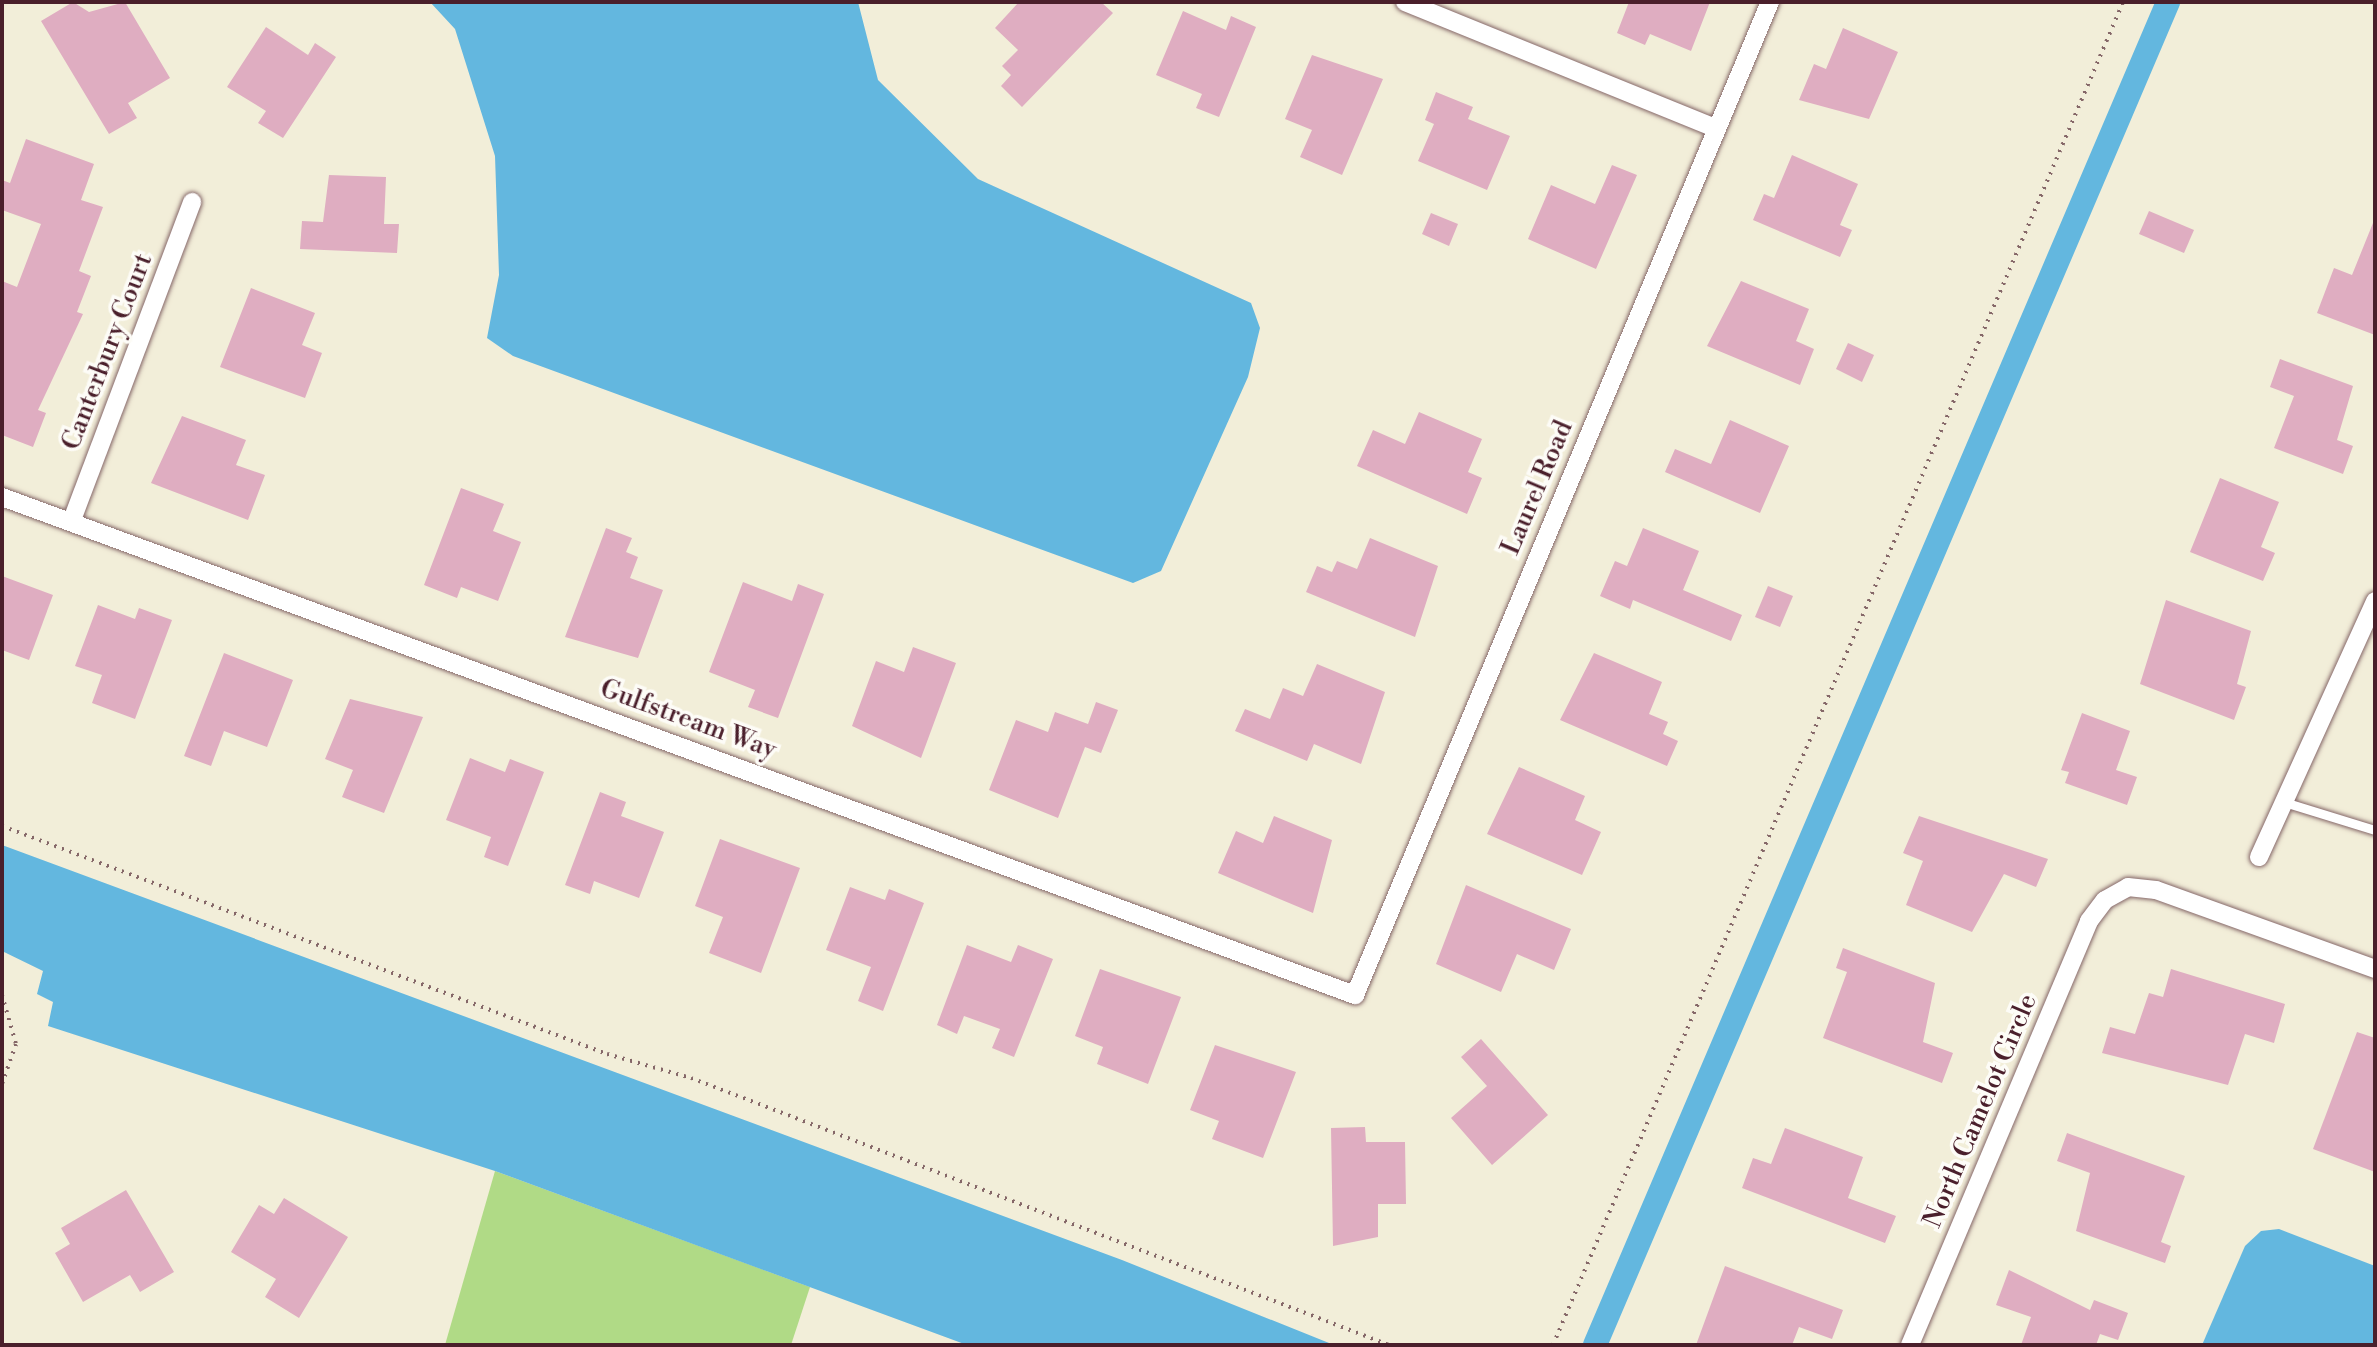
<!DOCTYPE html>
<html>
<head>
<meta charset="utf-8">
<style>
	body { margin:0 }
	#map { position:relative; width:2377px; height:1347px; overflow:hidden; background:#f2eed9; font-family:"Libre Bodoni",serif }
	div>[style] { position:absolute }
	.green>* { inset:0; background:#b0da86 }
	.water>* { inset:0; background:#63b7df }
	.canal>* { height:24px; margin:-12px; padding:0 12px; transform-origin:12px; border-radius:12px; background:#63b7df }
	.building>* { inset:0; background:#dfadc1 }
	.path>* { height:4px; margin-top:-2px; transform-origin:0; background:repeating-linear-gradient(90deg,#856768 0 2px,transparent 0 8px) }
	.roads { filter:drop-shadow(0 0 2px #856768) drop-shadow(0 0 2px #856768) }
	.service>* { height:9px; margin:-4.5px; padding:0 4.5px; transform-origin:4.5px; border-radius:4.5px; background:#fff }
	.minor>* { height:18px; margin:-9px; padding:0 9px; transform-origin:9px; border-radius:9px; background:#fff }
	span { translate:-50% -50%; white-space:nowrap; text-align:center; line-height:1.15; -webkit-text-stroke:7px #fdfcf7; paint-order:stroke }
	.street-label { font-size:26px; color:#4a1f2b }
	.frame { position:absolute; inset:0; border:4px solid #4a1f2b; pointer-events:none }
</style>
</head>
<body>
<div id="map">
	<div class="green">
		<i style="clip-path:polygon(495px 1171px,810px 1287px,791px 1345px,445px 1345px)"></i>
	</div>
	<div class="water">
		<i style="clip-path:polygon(430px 2px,858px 2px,878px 80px,978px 179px,1251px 303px,1260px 328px,1248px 377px,1161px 571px,1133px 583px,513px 356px,487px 338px,499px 275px,495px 156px,455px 29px)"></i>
		<i style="clip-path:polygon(2px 845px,1122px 1260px,1334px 1345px,967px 1345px,495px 1171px,48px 1026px,53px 1002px,37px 994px,43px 971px,2px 951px)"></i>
		<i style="clip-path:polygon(2279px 1229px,2375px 1266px,2375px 1345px,2202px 1345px,2245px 1246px,2261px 1231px)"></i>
	</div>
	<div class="canal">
		<i style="left:1595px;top:1345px;width:1460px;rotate:-66.89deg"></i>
	</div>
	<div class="building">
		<i style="clip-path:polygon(73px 2px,89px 12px,125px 2px,170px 78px,128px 103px,137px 118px,109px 134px,41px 21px)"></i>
		<i style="clip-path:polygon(1019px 2px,1101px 2px,1113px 13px,1022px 107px,1001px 86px,1011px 75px,1002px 66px,1018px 50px,995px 28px)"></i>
		<i style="clip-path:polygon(1629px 2px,1710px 2px,1691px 51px,1650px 34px,1645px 45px,1617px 33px)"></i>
		<i style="clip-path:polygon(1183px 11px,1226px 30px,1231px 16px,1256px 27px,1219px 117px,1196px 108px,1202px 94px,1156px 75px)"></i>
		<i style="clip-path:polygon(266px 27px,308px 55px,315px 43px,336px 57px,283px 138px,258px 123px,266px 111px,227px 87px)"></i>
		<i style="clip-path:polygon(1843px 28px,1898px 52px,1869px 119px,1799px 100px,1814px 64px,1826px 69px)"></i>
		<i style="clip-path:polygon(1312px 55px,1383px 79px,1342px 175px,1300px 157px,1312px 130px,1285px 119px)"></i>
		<i style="clip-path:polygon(1436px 92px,1473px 107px,1468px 119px,1510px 136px,1487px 190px,1418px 161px,1434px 124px,1425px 120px)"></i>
		<i style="clip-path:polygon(26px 139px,94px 164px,81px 200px,103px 207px,79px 271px,91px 276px,77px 312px,83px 314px,38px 410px,46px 413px,33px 447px,2px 435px,2px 281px,17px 287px,41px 224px,2px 210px,2px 180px,10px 183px)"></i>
		<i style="clip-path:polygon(1792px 155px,1858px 184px,1840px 225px,1852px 230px,1840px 257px,1753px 220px,1764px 194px,1774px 198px)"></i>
		<i style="clip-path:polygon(1612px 165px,1637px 175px,1596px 269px,1528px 239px,1551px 185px,1595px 204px)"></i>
		<i style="clip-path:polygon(329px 175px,386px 177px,384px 224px,399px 224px,397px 253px,300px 249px,302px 221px,323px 222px)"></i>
		<i style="clip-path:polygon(2149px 211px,2194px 230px,2184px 253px,2139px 234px)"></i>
		<i style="clip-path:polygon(1431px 213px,1458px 224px,1449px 246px,1422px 234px)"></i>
		<i style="clip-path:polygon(2375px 218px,2375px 335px,2317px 313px,2334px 268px,2352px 275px)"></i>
		<i style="clip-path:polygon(1741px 281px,1809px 309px,1796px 341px,1814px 349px,1800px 385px,1707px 346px)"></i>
		<i style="clip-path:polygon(251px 288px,315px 313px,302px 345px,322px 353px,305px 398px,220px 367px)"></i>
		<i style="clip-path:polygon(1848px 343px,1874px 355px,1862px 382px,1836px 369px)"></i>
		<i style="clip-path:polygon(2280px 359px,2353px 386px,2337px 440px,2353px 446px,2343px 474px,2274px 448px,2294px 396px,2270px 387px)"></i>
		<i style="clip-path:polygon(1419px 412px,1482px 439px,1468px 472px,1482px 478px,1467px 514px,1357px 466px,1373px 430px,1405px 444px)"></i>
		<i style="clip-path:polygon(182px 416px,246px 440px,236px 465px,265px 475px,248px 520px,151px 483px)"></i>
		<i style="clip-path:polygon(1730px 420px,1789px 446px,1760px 513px,1665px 472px,1675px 449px,1711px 464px)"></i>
		<i style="clip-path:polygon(2220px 478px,2279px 502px,2261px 547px,2275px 553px,2263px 581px,2190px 552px)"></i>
		<i style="clip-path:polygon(461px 488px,504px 504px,493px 531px,521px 542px,498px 601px,461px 587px,457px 598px,424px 585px)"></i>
		<i style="clip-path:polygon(606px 528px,632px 538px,626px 552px,638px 557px,630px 578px,663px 590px,638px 658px,565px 637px)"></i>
		<i style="clip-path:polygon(1643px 528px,1699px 551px,1683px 590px,1742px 615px,1731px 641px,1633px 600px,1630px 609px,1600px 596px,1615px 561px,1627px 566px)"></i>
		<i style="clip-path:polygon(1370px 538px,1438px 566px,1415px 637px,1306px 592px,1317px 566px,1332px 572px,1337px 561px,1357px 569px)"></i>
		<i style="clip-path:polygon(2px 576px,53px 595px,29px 660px,2px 650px)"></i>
		<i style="clip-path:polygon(743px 582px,792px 601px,798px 584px,824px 594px,778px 718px,748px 707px,755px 690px,709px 672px)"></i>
		<i style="clip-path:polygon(1768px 586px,1793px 596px,1780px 627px,1755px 617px)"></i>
		<i style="clip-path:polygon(2166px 600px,2251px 631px,2237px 684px,2246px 687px,2234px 720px,2140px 684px)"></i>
		<i style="clip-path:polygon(98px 605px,135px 619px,139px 608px,172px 620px,135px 719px,92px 703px,102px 675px,75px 666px)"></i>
		<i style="clip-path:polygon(913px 647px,956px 663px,921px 758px,852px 726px,876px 661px,904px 672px)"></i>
		<i style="clip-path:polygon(224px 653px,293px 680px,267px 747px,224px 731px,211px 766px,184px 756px)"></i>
		<i style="clip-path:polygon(1594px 653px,1662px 682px,1649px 714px,1668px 722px,1663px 734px,1678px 741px,1667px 766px,1560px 720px)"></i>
		<i style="clip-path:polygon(1317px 664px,1385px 692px,1361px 764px,1314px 744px,1307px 761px,1235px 731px,1245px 709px,1270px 719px,1283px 688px,1303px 696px)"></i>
		<i style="clip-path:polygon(350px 699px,423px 717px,384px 813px,342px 797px,353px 770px,325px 759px)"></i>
		<i style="clip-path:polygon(1096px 702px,1118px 710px,1101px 753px,1085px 747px,1058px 818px,989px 790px,1016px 720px,1048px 732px,1055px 712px,1088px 724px)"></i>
		<i style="clip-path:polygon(2082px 713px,2130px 731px,2116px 770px,2137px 777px,2127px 805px,2065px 783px,2069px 772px,2061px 770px)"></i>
		<i style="clip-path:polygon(470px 758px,505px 772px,510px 759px,544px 772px,508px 866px,484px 857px,491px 837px,446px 820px)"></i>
		<i style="clip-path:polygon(1519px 767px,1585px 796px,1575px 820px,1601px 832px,1582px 875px,1487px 834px)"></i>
		<i style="clip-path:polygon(600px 792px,626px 802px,621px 816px,664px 832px,639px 898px,594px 881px,590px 894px,565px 885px)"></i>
		<i style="clip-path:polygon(1274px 816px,1332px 840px,1313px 913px,1218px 873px,1236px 831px,1263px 843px)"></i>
		<i style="clip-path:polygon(1919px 816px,2048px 859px,2036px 887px,2004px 874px,1972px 932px,1906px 905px,1923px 861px,1903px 853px)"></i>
		<i style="clip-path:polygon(720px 839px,800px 868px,761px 973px,709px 953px,723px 917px,695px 906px)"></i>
		<i style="clip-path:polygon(1466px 885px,1571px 929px,1554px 970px,1517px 954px,1501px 992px,1436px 964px)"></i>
		<i style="clip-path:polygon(850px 887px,885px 900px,889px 889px,924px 903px,883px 1011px,858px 1001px,871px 967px,826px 950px)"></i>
		<i style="clip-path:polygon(967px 945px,1011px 962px,1018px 945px,1053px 959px,1014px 1057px,992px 1048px,1000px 1029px,964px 1016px,957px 1034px,937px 1025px)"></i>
		<i style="clip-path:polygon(1843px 948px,1935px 983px,1923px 1042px,1953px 1053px,1942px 1083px,1823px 1038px,1847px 972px,1836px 968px)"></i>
		<i style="clip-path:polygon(1100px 969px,1181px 997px,1148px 1084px,1097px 1064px,1103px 1047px,1075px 1036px)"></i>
		<i style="clip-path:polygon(2171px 969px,2285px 1004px,2274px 1043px,2245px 1034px,2228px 1085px,2102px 1053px,2110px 1027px,2135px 1034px,2149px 993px,2163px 997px)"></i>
		<i style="clip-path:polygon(2357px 1032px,2375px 1038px,2375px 1172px,2313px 1149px)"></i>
		<i style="clip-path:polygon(1481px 1039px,1548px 1115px,1492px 1165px,1451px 1118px,1487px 1086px,1461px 1057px)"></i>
		<i style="clip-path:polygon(1215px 1045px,1296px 1072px,1263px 1158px,1212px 1139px,1219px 1121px,1190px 1110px)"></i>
		<i style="clip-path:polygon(1365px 1127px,1366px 1142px,1405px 1142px,1406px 1204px,1378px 1204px,1378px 1237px,1333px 1246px,1331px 1128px)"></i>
		<i style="clip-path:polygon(1785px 1128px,1863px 1157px,1848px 1198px,1896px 1216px,1885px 1243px,1742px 1188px,1753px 1158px,1771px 1164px)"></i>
		<i style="clip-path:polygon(2067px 1133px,2185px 1176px,2161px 1242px,2171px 1246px,2165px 1263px,2076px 1231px,2090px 1173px,2057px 1161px)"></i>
		<i style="clip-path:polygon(126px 1190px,174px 1272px,140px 1292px,130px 1275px,83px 1302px,55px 1253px,70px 1244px,61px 1228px)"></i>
		<i style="clip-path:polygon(284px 1198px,348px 1237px,299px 1318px,265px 1297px,276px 1279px,231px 1252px,259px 1205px,274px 1214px)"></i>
		<i style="clip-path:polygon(1725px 1266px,1843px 1310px,1832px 1339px,1799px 1327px,1792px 1345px,1696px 1345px)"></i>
		<i style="clip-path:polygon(2009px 1270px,2090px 1310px,2094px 1300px,2128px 1313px,2118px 1340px,2100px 1334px,2096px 1345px,2021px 1345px,2031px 1317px,1996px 1305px)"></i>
	</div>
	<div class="path">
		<i style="left:2px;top:826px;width:647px;rotate:20.65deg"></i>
		<i style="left:607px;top:1054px;width:87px;rotate:15.9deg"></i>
		<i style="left:691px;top:1078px;width:747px;rotate:20.93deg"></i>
		<i style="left:2px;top:995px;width:51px;rotate:74.1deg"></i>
		<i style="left:16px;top:1044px;width:42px;rotate:109.3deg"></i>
		<i style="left:1553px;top:1345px;width:1459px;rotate:-67deg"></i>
	</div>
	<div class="roads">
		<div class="service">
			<i style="left:2284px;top:802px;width:95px;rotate:17.1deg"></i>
		</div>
		<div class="minor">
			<i style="left:1405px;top:2px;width:336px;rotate:22.1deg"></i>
			<i style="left:2px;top:497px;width:1442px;rotate:20.21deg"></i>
			<i style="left:1355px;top:995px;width:1076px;rotate:-67.32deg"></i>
			<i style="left:72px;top:520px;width:340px;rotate:-69.3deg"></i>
			<i style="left:2259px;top:857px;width:281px;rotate:-65.6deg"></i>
			<i style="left:1910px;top:1345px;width:460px;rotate:-67.1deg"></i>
			<i style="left:2089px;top:921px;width:26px;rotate:-53deg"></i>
			<i style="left:2105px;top:900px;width:26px;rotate:-29deg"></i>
			<i style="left:2128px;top:887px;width:28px;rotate:6deg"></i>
			<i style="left:2156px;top:890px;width:233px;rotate:19.8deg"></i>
		</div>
	</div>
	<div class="street-label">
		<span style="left:108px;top:352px;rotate:-69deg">Canterbury Court</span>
		<span style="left:1538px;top:488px;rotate:-67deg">Laurel Road</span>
		<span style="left:688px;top:720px;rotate:20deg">Gulfstream Way</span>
		<span style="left:1981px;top:1111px;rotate:-67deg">North Camelot Circle</span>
	</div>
	<div class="frame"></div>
</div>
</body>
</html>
